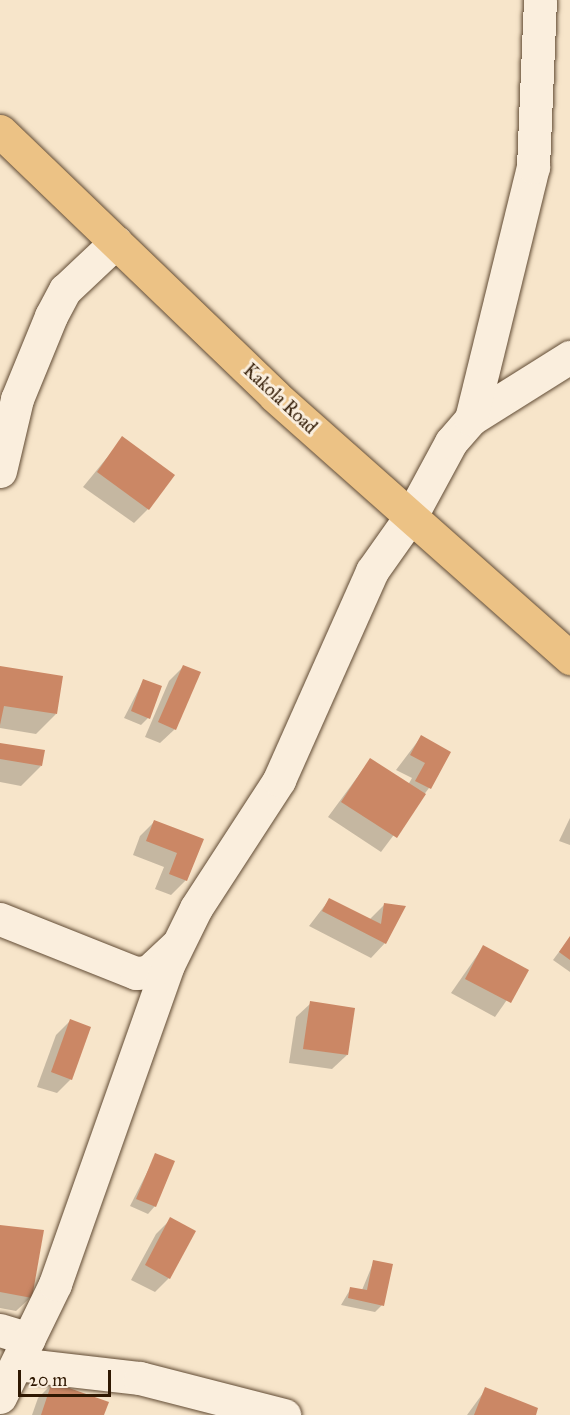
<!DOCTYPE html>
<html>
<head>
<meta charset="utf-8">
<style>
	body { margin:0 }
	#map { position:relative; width:570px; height:1415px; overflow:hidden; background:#f7e5ca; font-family:"IM FELL Great Primer",serif }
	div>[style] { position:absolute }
	.shadow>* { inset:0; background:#0003 }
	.building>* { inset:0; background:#cb8765 }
	.roads { filter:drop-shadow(0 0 2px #614b34) drop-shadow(0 0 2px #614b34) }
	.minor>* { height:33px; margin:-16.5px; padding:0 16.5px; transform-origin:16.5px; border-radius:16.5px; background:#faeedd }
	.major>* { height:33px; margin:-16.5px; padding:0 16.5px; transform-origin:16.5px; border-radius:16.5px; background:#ecc285 }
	span { translate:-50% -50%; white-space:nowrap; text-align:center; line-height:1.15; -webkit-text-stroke:6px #faeedd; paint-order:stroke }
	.street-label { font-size:18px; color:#2f1802 }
	.scale { position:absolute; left:18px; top:1370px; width:93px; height:27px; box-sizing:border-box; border:3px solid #2f1802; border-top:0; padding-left:8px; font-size:18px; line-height:21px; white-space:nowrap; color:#2f1802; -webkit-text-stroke:4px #faeedd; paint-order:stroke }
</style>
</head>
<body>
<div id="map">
	<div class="shadow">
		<i style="clip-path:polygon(123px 438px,148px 509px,134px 523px,83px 487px)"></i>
		<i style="clip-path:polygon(184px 666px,175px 729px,160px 743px,145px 737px,169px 681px)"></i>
		<i style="clip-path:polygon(0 668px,56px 714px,36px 734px,0 728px)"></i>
		<i style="clip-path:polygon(143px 681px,148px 718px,141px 725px,124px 718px)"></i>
		<i style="clip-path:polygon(421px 737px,429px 788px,381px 852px,328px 817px,370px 760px,408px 785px,412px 778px,396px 770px)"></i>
		<i style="clip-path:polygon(0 744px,41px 766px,21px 786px,0 782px)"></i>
		<i style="clip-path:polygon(570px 818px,570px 845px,559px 841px)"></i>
		<i style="clip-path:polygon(155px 821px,202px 840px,186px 880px,171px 895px,155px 889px,164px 867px,133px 855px,140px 836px)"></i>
		<i style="clip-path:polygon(329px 900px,370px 919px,385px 904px,385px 943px,371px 958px,309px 926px)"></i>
		<i style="clip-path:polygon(570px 937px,570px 972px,553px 960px)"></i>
		<i style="clip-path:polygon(483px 947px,527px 971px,495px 1017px,451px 993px)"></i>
		<i style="clip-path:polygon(311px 1003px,347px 1055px,332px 1069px,289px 1063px,296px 1017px)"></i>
		<i style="clip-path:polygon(70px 1021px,71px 1079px,57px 1093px,37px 1087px,56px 1035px)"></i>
		<i style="clip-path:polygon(156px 1155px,155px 1206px,148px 1214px,130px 1206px)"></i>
		<i style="clip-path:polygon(171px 1219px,169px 1278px,155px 1292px,131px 1280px,156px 1234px)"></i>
		<i style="clip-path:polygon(0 1227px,31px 1297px,16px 1311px,0 1308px)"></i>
		<i style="clip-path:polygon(374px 1261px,382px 1305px,375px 1312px,341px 1305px,351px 1288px,362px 1290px)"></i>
		<i style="clip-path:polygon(52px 1384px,103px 1415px,32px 1415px,38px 1398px)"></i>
		<i style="clip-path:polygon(486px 1389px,534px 1415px,467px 1415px)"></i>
	</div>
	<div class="building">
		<i style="clip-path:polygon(122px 436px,175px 475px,149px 510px,97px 472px)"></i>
		<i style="clip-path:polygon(183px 665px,201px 672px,176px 730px,158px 722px)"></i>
		<i style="clip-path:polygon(0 666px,63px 676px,57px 714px,4px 706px,0 725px)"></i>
		<i style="clip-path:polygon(143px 679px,162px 686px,150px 719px,131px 711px)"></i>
		<i style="clip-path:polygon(421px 735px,451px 752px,431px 789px,415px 781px,425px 763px,410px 755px)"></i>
		<i style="clip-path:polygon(0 743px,45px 750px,42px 766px,0 759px)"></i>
		<i style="clip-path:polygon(370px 758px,426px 794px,397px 838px,341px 802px)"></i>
		<i style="clip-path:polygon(154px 820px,204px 839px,187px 881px,169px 874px,177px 853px,146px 841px)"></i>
		<i style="clip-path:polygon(329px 898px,381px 924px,384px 903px,406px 906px,386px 944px,322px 911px)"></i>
		<i style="clip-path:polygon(570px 936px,570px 960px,559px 952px)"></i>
		<i style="clip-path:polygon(483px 945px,529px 970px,511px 1003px,465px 979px)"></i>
		<i style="clip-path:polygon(310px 1001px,355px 1008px,348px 1055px,303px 1049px)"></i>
		<i style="clip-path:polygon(70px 1019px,91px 1027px,72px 1080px,51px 1072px)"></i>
		<i style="clip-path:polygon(155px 1153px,175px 1161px,156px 1207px,136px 1199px)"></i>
		<i style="clip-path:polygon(170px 1217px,196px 1231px,170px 1279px,145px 1265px)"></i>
		<i style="clip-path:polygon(0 1225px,44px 1230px,32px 1298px,0 1292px)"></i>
		<i style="clip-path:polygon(373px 1260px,393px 1264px,384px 1306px,348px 1298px,350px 1287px,367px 1290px)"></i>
		<i style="clip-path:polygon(52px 1382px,109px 1402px,104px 1415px,41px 1415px)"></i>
		<i style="clip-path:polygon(485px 1387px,538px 1408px,536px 1415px,474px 1415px)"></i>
	</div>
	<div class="roads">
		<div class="minor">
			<i style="left:471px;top:419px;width:117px;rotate:-32.1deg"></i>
			<i style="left:0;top:471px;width:74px;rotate:-76.7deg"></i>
			<i style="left:17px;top:399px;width:90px;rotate:-67.7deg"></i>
			<i style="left:51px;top:316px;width:30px;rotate:-62deg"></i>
			<i style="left:65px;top:290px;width:70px;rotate:-43.3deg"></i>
			<i style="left:0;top:919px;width:146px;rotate:21.7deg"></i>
			<i style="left:136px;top:973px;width:12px;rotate:-5deg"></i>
			<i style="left:148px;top:972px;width:38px;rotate:-43deg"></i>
			<i style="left:0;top:1330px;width:30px;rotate:17deg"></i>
			<i style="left:17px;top:1364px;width:124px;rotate:6.5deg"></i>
			<i style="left:140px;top:1378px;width:149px;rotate:14.4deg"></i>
			<i style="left:0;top:1397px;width:126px;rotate:-64deg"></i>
			<i style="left:55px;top:1284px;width:336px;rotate:-70.5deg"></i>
			<i style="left:167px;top:967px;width:66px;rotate:-63.8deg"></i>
			<i style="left:196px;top:908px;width:153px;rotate:-57deg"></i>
			<i style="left:279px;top:780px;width:229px;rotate:-66deg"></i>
			<i style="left:372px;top:571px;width:67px;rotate:-54.7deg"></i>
			<i style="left:411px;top:516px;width:84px;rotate:-61.6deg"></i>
			<i style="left:451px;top:442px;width:30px;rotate:-49deg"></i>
			<i style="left:471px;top:419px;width:260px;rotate:-76.2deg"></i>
			<i style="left:533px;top:167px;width:167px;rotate:-87.6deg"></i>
		</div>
		<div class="major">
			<i style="left:0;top:131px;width:382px;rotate:43.9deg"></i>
			<i style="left:275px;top:396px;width:395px;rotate:41.6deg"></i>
		</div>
	</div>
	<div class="street-label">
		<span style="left:280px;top:399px;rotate:43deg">Kakola Road</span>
	</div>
	<div class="scale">20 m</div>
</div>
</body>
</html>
